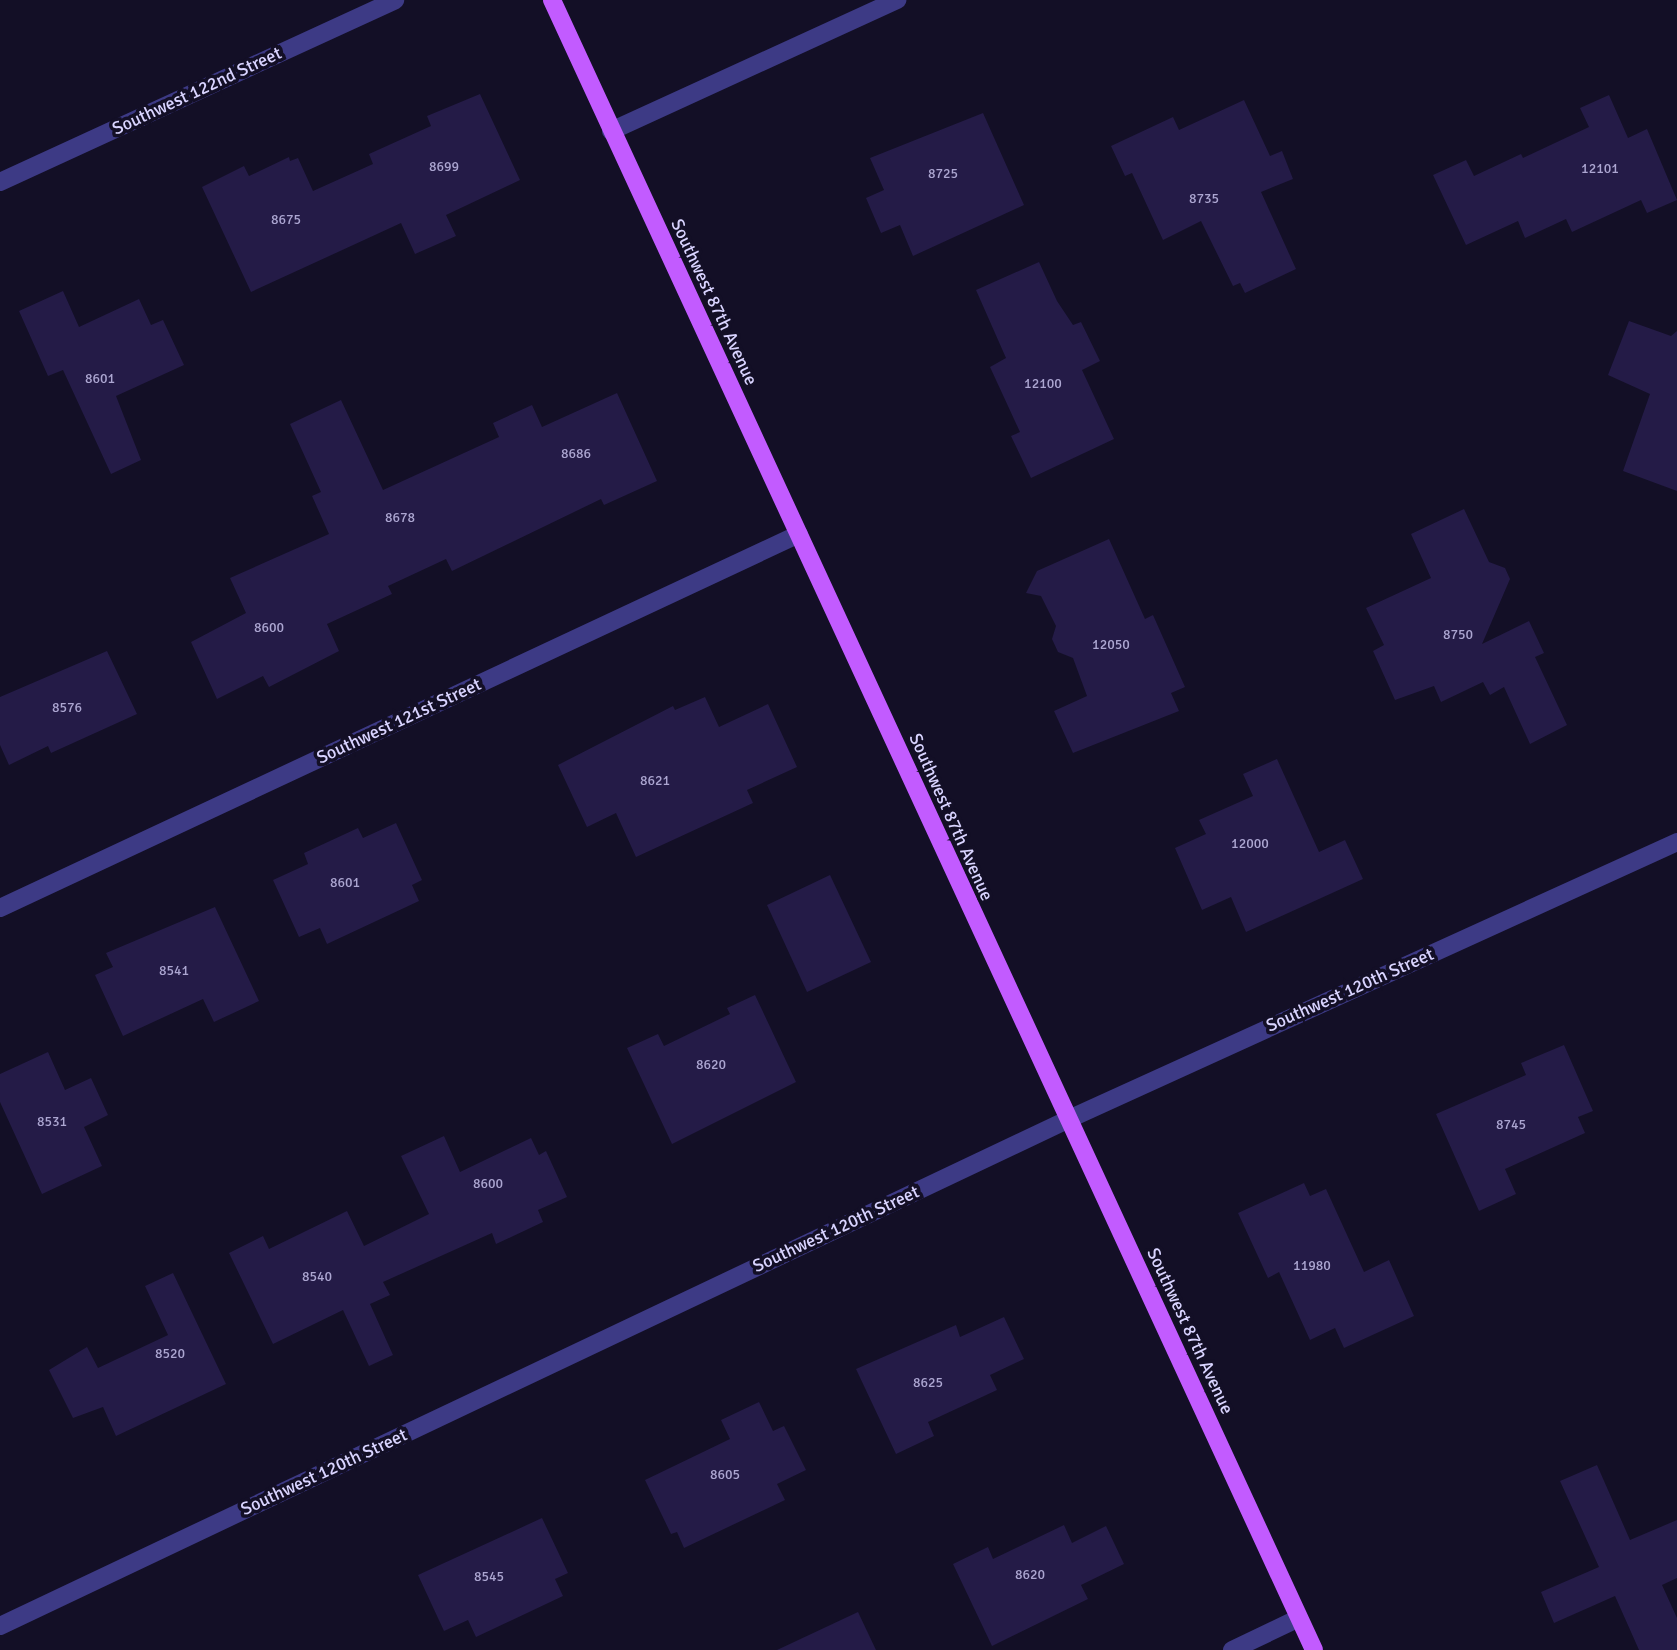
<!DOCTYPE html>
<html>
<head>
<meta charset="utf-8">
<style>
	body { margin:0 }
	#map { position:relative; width:1677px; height:1650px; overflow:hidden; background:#130f26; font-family:Signika,sans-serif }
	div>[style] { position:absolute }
	.building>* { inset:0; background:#241b47 }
	.minor>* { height:18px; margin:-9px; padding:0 9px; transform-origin:9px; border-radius:9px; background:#3d3a85 }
	.major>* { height:18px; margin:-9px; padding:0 9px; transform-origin:9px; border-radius:9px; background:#c25bff }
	span { translate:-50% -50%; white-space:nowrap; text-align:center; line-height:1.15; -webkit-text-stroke:7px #130f26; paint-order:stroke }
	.number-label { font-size:14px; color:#aca6d1 }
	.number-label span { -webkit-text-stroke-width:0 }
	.street-label { font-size:18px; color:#d9d4ff }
</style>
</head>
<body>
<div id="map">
	<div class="building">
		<i style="clip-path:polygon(480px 94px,520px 180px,446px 215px,456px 236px,415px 254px,401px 223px,251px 292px,202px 187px,244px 166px,249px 176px,289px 157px,290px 161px,298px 158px,313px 191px,373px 164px,369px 154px,431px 126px,427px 116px)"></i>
		<i style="clip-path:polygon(1609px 95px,1628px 138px,1647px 129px,1677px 200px,1647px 213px,1641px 200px,1572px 232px,1566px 219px,1525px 238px,1518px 221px,1466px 245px,1433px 175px,1466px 160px,1474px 176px,1521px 154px,1523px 158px,1589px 127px,1580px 108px)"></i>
		<i style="clip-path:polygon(1244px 100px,1270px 156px,1282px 151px,1293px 179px,1261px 192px,1296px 269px,1245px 293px,1240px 283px,1233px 286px,1201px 221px,1163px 240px,1132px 173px,1125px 176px,1111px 146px,1173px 117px,1179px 130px)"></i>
		<i style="clip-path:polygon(983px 113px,1024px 205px,913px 256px,900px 225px,881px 233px,866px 198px,884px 190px,870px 158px)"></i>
		<i style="clip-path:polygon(1039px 262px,1057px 301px,1073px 325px,1081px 322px,1100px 361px,1082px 370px,1114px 439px,1031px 478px,1011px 436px,1020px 432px,990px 367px,1006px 358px,976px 290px)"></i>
		<i style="clip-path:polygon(63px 291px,79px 327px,139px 299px,151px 325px,163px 320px,184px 365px,116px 396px,141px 460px,111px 474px,63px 370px,48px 376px,19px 311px)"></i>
		<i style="clip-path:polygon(1629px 321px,1671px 336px,1677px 331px,1677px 491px,1623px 471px,1650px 394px,1608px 375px)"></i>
		<i style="clip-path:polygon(617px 393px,657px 481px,604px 505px,601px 499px,452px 571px,446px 559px,388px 586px,392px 594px,327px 624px,339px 651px,269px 687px,263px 676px,217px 699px,191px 642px,246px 613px,230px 578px,329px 534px,312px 496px,321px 492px,290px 424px,341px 400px,383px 490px,499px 437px,493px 423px,532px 405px,542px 427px)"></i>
		<i style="clip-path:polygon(1464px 509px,1489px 562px,1505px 568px,1510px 579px,1482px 644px,1529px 621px,1544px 653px,1535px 657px,1567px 725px,1530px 744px,1504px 687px,1490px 695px,1483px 682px,1441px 702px,1434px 686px,1395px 700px,1373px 651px,1384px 645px,1366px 608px,1431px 578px,1411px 534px)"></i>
		<i style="clip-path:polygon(1109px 539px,1145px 619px,1153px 615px,1185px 687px,1171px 693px,1179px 711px,1073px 753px,1054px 711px,1087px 696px,1073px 658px,1058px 652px,1052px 639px,1056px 626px,1041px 596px,1026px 593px,1037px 571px)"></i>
		<i style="clip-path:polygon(107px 651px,137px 714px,51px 753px,48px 746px,9px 765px,0 745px,0 697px)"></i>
		<i style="clip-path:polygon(705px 697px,719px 727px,768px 704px,797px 767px,747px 790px,753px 803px,636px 857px,616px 813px,587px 827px,558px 765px,673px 706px,675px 710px)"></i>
		<i style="clip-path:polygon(1277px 759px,1319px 852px,1345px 840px,1363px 879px,1246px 932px,1231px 897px,1202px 910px,1175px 848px,1206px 834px,1199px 820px,1253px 796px,1243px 774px)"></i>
		<i style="clip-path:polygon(396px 823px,422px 880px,412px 885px,419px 901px,327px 944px,320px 928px,299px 937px,273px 880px,308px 864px,304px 853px,358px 828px,363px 838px)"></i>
		<i style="clip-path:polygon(830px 875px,871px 962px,807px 992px,767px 905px)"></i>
		<i style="clip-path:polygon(215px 907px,259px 1001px,214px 1022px,203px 999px,123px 1036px,95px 975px,113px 967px,106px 953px)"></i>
		<i style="clip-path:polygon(755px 995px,796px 1082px,672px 1144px,627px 1048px,658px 1034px,664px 1046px,730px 1014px,727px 1008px)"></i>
		<i style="clip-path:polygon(1564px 1045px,1593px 1111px,1578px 1117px,1585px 1133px,1505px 1169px,1516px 1194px,1479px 1211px,1436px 1114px,1526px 1075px,1521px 1063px)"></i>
		<i style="clip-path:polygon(48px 1052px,65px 1090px,91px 1078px,108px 1115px,84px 1127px,102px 1166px,42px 1194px,0 1102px,0 1074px)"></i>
		<i style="clip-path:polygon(444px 1136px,460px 1172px,531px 1138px,539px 1155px,546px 1151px,567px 1197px,538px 1210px,543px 1222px,496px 1244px,492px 1233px,383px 1282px,390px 1295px,370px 1304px,393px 1355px,369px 1366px,343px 1310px,273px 1344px,229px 1253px,263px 1236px,269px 1249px,347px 1211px,364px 1246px,429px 1214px,401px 1156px)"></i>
		<i style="clip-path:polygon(1304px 1183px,1310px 1196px,1326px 1189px,1364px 1272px,1389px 1260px,1414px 1316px,1344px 1348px,1335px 1328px,1310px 1340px,1279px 1272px,1268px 1278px,1238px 1213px)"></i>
		<i style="clip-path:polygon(173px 1273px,226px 1384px,116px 1436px,103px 1407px,73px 1418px,49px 1370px,87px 1347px,98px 1368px,168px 1335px,145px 1286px)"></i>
		<i style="clip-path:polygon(1004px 1317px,1024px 1359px,990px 1375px,997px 1390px,928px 1422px,934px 1436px,896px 1454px,856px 1369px,956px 1325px,960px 1337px)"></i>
		<i style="clip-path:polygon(759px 1402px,773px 1431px,784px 1426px,806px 1470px,777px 1484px,785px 1500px,684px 1548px,677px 1532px,671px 1534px,645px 1480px,730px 1439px,721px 1420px)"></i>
		<i style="clip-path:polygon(1597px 1465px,1630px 1540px,1677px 1520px,1677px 1578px,1662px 1585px,1677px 1618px,1677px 1650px,1639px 1650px,1615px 1596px,1554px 1623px,1541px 1592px,1599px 1567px,1560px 1481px)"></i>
		<i style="clip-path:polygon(542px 1518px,568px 1573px,555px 1579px,563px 1596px,476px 1637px,468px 1620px,444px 1631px,418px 1575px)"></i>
		<i style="clip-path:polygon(1064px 1525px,1072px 1543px,1106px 1526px,1124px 1564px,1081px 1585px,1088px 1599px,992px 1646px,953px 1564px,988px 1547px,993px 1559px)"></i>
		<i style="clip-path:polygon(858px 1612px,876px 1650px,777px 1650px)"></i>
	</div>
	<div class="minor">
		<i style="left:611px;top:131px;width:315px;rotate:-24.6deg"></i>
		<i style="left:0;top:182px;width:435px;rotate:-24.7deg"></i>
		<i style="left:0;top:908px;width:882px;rotate:-25.08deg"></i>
		<i style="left:0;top:1626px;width:1183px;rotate:-25.37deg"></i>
		<i style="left:1069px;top:1119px;width:668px;rotate:-24.49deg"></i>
		<i style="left:1232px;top:1650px;width:74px;rotate:-25.5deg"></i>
	</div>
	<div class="major">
		<i style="left:552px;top:0;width:1817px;rotate:65.21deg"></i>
	</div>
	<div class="number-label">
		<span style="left:444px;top:167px">8699</span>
		<span style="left:1600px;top:169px">12101</span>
		<span style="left:943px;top:174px">8725</span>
		<span style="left:1204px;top:199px">8735</span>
		<span style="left:286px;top:220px">8675</span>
		<span style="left:100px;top:379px">8601</span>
		<span style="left:1043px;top:384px">12100</span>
		<span style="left:576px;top:454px">8686</span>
		<span style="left:400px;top:518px">8678</span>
		<span style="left:269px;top:628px">8600</span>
		<span style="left:1458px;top:635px">8750</span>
		<span style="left:1111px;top:645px">12050</span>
		<span style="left:67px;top:708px">8576</span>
		<span style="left:655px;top:781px">8621</span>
		<span style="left:1250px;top:844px">12000</span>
		<span style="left:345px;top:883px">8601</span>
		<span style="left:174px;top:971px">8541</span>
		<span style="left:711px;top:1065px">8620</span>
		<span style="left:52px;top:1122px">8531</span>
		<span style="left:1511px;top:1125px">8745</span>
		<span style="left:488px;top:1184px">8600</span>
		<span style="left:1312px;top:1266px">11980</span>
		<span style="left:317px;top:1277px">8540</span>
		<span style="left:170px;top:1354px">8520</span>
		<span style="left:928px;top:1383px">8625</span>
		<span style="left:725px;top:1475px">8605</span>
		<span style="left:1030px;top:1575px">8620</span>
		<span style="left:489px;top:1577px">8545</span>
	</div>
	<div class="street-label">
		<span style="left:197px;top:91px;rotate:-25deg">Southwest 122nd Street</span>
		<span style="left:714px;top:302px;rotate:65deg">Southwest 87th Avenue</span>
		<span style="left:399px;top:721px;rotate:-25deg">Southwest 121st Street</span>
		<span style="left:951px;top:817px;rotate:66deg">Southwest 87th Avenue</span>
		<span style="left:1350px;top:990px;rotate:-24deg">Southwest 120th Street</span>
		<span style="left:836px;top:1229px;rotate:-25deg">Southwest 120th Street</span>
		<span style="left:1190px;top:1331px;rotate:65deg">Southwest 87th Avenue</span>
		<span style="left:324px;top:1472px;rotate:-25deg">Southwest 120th Street</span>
	</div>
</div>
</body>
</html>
